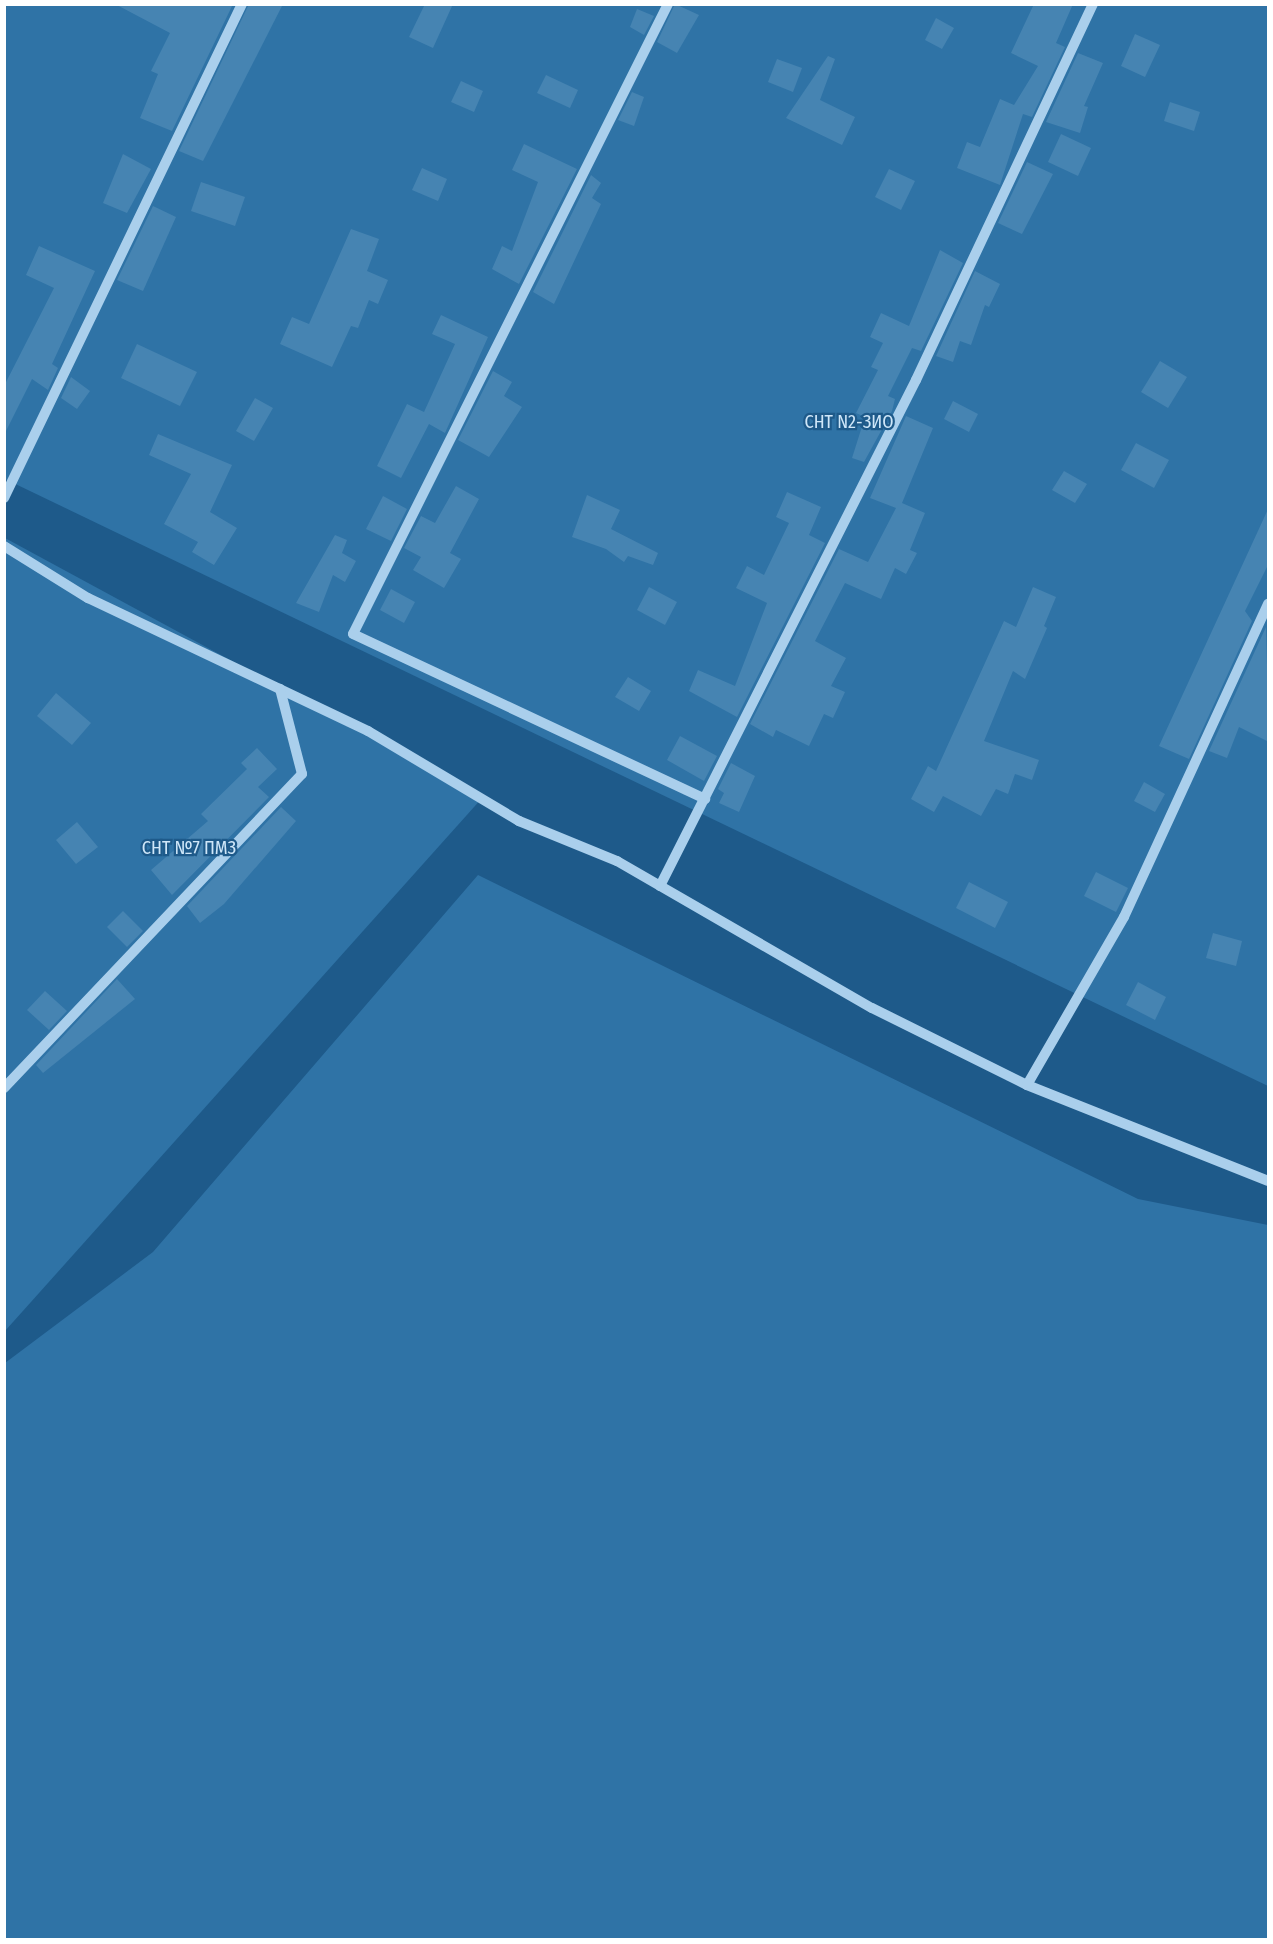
<!DOCTYPE html>
<html>
<head>
<meta charset="utf-8">
<style>
	body { margin:0 }
	#map { position:relative; width:1273px; height:1944px; overflow:hidden; background:#1e5a8a; font-family:"Fira Sans Condensed",sans-serif }
	div>[style] { position:absolute }
	.green>* { inset:0; background:#2f73a6 }
	.building>* { inset:0; background:#4684b2 }
	.minor>* { height:10px; margin:-5px; padding:0 5px; transform-origin:5px; border-radius:5px; background:#aacfec }
	span { translate:-50% -50%; white-space:nowrap; text-align:center; line-height:1.15; -webkit-text-stroke:4.5px #1e5a8a; paint-order:stroke }
	.park-label { font-size:18px; color:#cfe7f9 }
	.frame { position:absolute; inset:0; border:6px solid #fff; pointer-events:none }
</style>
</head>
<body>
<div id="map">
	<div class="green">
		<i style="clip-path:polygon(4px 5px,1268px 5px,1268px 1086px,5px 479px)"></i>
		<i style="clip-path:polygon(5px 538px,483px 797px,5px 1331px)"></i>
		<i style="clip-path:polygon(478px 875px,1138px 1199px,1268px 1225px,1268px 1939px,5px 1939px,5px 1363px,153px 1252px)"></i>
	</div>
	<div class="building">
		<i style="clip-path:polygon(115px 4px,233px 4px,172px 131px,140px 118px,158px 74px,151px 71px,170px 33px)"></i>
		<i style="clip-path:polygon(249px 4px,283px 4px,203px 161px,179px 151px)"></i>
		<i style="clip-path:polygon(425px 4px,453px 4px,433px 48px,409px 37px)"></i>
		<i style="clip-path:polygon(675px 4px,699px 15px,677px 53px,657px 42px)"></i>
		<i style="clip-path:polygon(1034px 4px,1073px 4px,1056px 43px,1065px 47px,1032px 117px,1023px 114px,1000px 185px,957px 168px,967px 142px,980px 147px,1000px 99px,1014px 105px,1038px 66px,1011px 53px)"></i>
		<i style="clip-path:polygon(637px 9px,654px 16px,644px 35px,630px 27px)"></i>
		<i style="clip-path:polygon(936px 18px,954px 28px,942px 49px,925px 40px)"></i>
		<i style="clip-path:polygon(1135px 34px,1160px 45px,1145px 77px,1121px 66px)"></i>
		<i style="clip-path:polygon(1078px 53px,1103px 63px,1084px 106px,1088px 107px,1080px 133px,1046px 122px)"></i>
		<i style="clip-path:polygon(828px 56px,835px 59px,820px 100px,855px 117px,842px 145px,786px 118px)"></i>
		<i style="clip-path:polygon(777px 59px,802px 68px,793px 92px,768px 82px)"></i>
		<i style="clip-path:polygon(546px 75px,578px 90px,570px 108px,537px 93px)"></i>
		<i style="clip-path:polygon(461px 81px,483px 91px,474px 112px,451px 102px)"></i>
		<i style="clip-path:polygon(632px 92px,644px 97px,634px 126px,618px 120px)"></i>
		<i style="clip-path:polygon(1170px 102px,1200px 112px,1194px 131px,1164px 121px)"></i>
		<i style="clip-path:polygon(1061px 134px,1091px 148px,1078px 176px,1048px 162px)"></i>
		<i style="clip-path:polygon(524px 144px,577px 169px,519px 284px,492px 269px,502px 246px,512px 251px,538px 182px,512px 170px)"></i>
		<i style="clip-path:polygon(123px 154px,151px 169px,127px 213px,103px 203px)"></i>
		<i style="clip-path:polygon(1027px 162px,1053px 174px,1022px 234px,998px 223px)"></i>
		<i style="clip-path:polygon(422px 168px,447px 179px,438px 201px,412px 190px)"></i>
		<i style="clip-path:polygon(889px 169px,915px 181px,901px 210px,875px 197px)"></i>
		<i style="clip-path:polygon(591px 175px,601px 183px,592px 198px,601px 204px,554px 304px,533px 292px)"></i>
		<i style="clip-path:polygon(201px 182px,245px 197px,235px 226px,191px 211px)"></i>
		<i style="clip-path:polygon(153px 206px,176px 217px,143px 291px,117px 280px)"></i>
		<i style="clip-path:polygon(351px 229px,379px 239px,367px 271px,388px 280px,378px 304px,369px 300px,358px 328px,351px 326px,332px 367px,280px 344px,292px 317px,309px 324px)"></i>
		<i style="clip-path:polygon(39px 246px,95px 271px,52px 364px,58px 368px,48px 390px,32px 379px,4px 435px,4px 386px,54px 288px,26px 275px)"></i>
		<i style="clip-path:polygon(940px 250px,963px 263px,921px 351px,912px 348px,888px 396px,895px 399px,892px 411px,864px 462px,852px 458px,865px 417px,856px 413px,878px 370px,871px 367px,883px 343px,870px 337px,881px 313px,909px 326px)"></i>
		<i style="clip-path:polygon(975px 271px,1000px 284px,989px 307px,985px 305px,971px 345px,960px 341px,953px 362px,936px 356px)"></i>
		<i style="clip-path:polygon(441px 315px,488px 337px,445px 433px,429px 424px,401px 478px,377px 466px,407px 404px,424px 412px,455px 344px,432px 334px)"></i>
		<i style="clip-path:polygon(137px 344px,197px 372px,180px 406px,121px 378px)"></i>
		<i style="clip-path:polygon(1160px 361px,1187px 377px,1168px 408px,1141px 392px)"></i>
		<i style="clip-path:polygon(493px 371px,512px 382px,504px 396px,522px 407px,489px 457px,458px 440px)"></i>
		<i style="clip-path:polygon(71px 377px,90px 391px,77px 409px,61px 398px)"></i>
		<i style="clip-path:polygon(255px 398px,273px 408px,254px 441px,236px 431px)"></i>
		<i style="clip-path:polygon(953px 401px,978px 414px,969px 432px,944px 419px)"></i>
		<i style="clip-path:polygon(906px 416px,933px 428px,902px 503px,925px 513px,910px 550px,917px 553px,906px 574px,895px 568px,881px 599px,845px 583px,815px 641px,846px 658px,831px 686px,845px 692px,833px 718px,824px 714px,809px 746px,776px 730px,773px 737px,750px 724px,839px 549px,868px 562px,896px 508px,870px 498px)"></i>
		<i style="clip-path:polygon(158px 434px,232px 465px,210px 512px,237px 528px,214px 565px,192px 552px,198px 542px,164px 524px,191px 474px,149px 455px)"></i>
		<i style="clip-path:polygon(1136px 443px,1169px 460px,1154px 488px,1121px 470px)"></i>
		<i style="clip-path:polygon(1064px 471px,1087px 484px,1075px 503px,1052px 490px)"></i>
		<i style="clip-path:polygon(456px 486px,479px 499px,450px 553px,461px 559px,444px 588px,413px 570px,421px 557px,404px 548px,421px 516px,435px 523px)"></i>
		<i style="clip-path:polygon(787px 492px,821px 507px,809px 535px,825px 543px,737px 717px,689px 691px,698px 670px,735px 686px,767px 603px,736px 588px,747px 566px,764px 575px,789px 523px,776px 517px)"></i>
		<i style="clip-path:polygon(587px 495px,620px 510px,611px 529px,658px 553px,653px 565px,628px 556px,624px 562px,606px 549px,572px 537px)"></i>
		<i style="clip-path:polygon(383px 496px,407px 509px,391px 541px,366px 529px)"></i>
		<i style="clip-path:polygon(1269px 507px,1269px 563px,1245px 611px,1252px 621px,1189px 759px,1159px 746px)"></i>
		<i style="clip-path:polygon(335px 535px,347px 540px,342px 553px,356px 561px,345px 582px,333px 575px,319px 612px,296px 603px)"></i>
		<i style="clip-path:polygon(649px 587px,677px 602px,665px 625px,637px 610px)"></i>
		<i style="clip-path:polygon(1033px 587px,1056px 597px,1044px 626px,1047px 628px,1025px 679px,1013px 671px,984px 741px,1039px 760px,1032px 780px,1015px 774px,1008px 794px,996px 789px,981px 816px,943px 796px,934px 812px,911px 799px,928px 766px,936px 771px,1004px 621px,1016px 627px)"></i>
		<i style="clip-path:polygon(391px 589px,415px 602px,404px 623px,380px 610px)"></i>
		<i style="clip-path:polygon(1266px 627px,1269px 742px,1239px 727px,1227px 758px,1209px 751px)"></i>
		<i style="clip-path:polygon(628px 677px,651px 691px,639px 711px,615px 697px)"></i>
		<i style="clip-path:polygon(56px 693px,91px 723px,72px 745px,37px 716px)"></i>
		<i style="clip-path:polygon(680px 736px,717px 756px,704px 781px,667px 760px)"></i>
		<i style="clip-path:polygon(257px 748px,277px 769px,258px 787px,269px 797px,172px 895px,151px 870px,208px 821px,201px 814px,247px 769px,241px 763px)"></i>
		<i style="clip-path:polygon(731px 763px,755px 776px,739px 812px,719px 803px,724px 793px,718px 789px)"></i>
		<i style="clip-path:polygon(1144px 782px,1165px 794px,1155px 812px,1134px 801px)"></i>
		<i style="clip-path:polygon(281px 807px,296px 821px,224px 904px,200px 923px,187px 906px)"></i>
		<i style="clip-path:polygon(77px 822px,98px 847px,76px 864px,56px 840px)"></i>
		<i style="clip-path:polygon(1096px 872px,1128px 888px,1116px 912px,1084px 896px)"></i>
		<i style="clip-path:polygon(969px 882px,1008px 902px,995px 928px,956px 908px)"></i>
		<i style="clip-path:polygon(123px 911px,143px 931px,127px 947px,107px 927px)"></i>
		<i style="clip-path:polygon(1213px 933px,1242px 941px,1236px 966px,1206px 958px)"></i>
		<i style="clip-path:polygon(117px 979px,135px 999px,43px 1073px,36px 1065px)"></i>
		<i style="clip-path:polygon(1138px 982px,1166px 997px,1155px 1020px,1126px 1005px)"></i>
		<i style="clip-path:polygon(45px 991px,67px 1011px,49px 1030px,27px 1010px)"></i>
	</div>
	<div class="minor">
		<i style="left:668px;top:4px;width:704px;rotate:116.57deg"></i>
		<i style="left:353px;top:634px;width:389px;rotate:25.1deg"></i>
		<i style="left:4px;top:498px;width:548px;rotate:-64.28deg"></i>
		<i style="left:4px;top:546px;width:99px;rotate:31.8deg"></i>
		<i style="left:88px;top:598px;width:310px;rotate:25.4deg"></i>
		<i style="left:368px;top:731px;width:176px;rotate:30.8deg"></i>
		<i style="left:519px;top:821px;width:106px;rotate:22.2deg"></i>
		<i style="left:617px;top:861px;width:294px;rotate:30deg"></i>
		<i style="left:872px;top:1008px;width:173px;rotate:26.4deg"></i>
		<i style="left:1027px;top:1085px;width:259px;rotate:21.7deg"></i>
		<i style="left:660px;top:886px;width:567px;rotate:-63.16deg"></i>
		<i style="left:916px;top:380px;width:416px;rotate:-64.8deg"></i>
		<i style="left:1027px;top:1085px;width:194px;rotate:-60deg"></i>
		<i style="left:1124px;top:917px;width:345px;rotate:-65.3deg"></i>
		<i style="left:4px;top:1088px;width:433px;rotate:-46.5deg"></i>
		<i style="left:302px;top:774px;width:88px;rotate:-104.5deg"></i>
	</div>
	<div class="park-label">
		<span style="left:849px;top:422px">СНТ N2-ЗИО</span>
		<span style="left:189px;top:848px">СНТ №7 ПМЗ</span>
	</div>
	<div class="frame"></div>
</div>
</body>
</html>
